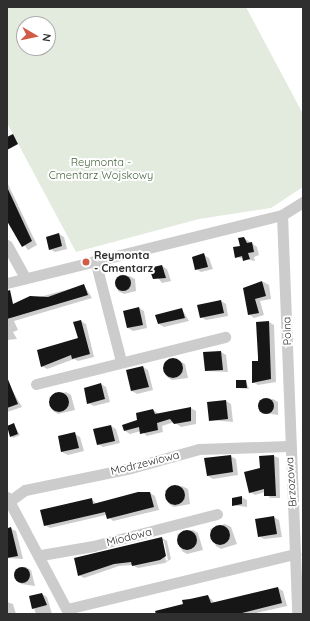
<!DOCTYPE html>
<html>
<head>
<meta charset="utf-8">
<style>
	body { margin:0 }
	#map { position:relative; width:310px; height:621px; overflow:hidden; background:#fff; font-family:Quicksand,sans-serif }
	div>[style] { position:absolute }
	.green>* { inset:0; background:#e3ebdf }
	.shadow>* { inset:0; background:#0003 }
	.building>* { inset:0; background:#161616 }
	.round { border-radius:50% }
	.minor>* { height:11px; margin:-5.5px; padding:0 5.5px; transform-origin:5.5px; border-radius:5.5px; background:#ccc }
	.dots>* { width:11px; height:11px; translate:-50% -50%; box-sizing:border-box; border:2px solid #fff; border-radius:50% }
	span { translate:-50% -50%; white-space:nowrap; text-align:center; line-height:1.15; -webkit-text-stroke:4px #fff; paint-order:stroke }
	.park-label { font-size:11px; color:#4b6642 }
	.poi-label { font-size:11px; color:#2f2f2f; font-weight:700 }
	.left { translate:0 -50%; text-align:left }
	.street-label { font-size:11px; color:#2f2f2f }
	.frame { position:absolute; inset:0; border:8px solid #2f2f2f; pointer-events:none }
	.north { position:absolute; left:16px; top:16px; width:40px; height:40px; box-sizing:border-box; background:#fff; border:1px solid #acacac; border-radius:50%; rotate:99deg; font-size:11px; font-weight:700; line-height:16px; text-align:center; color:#2f2f2f }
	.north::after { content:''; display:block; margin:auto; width:14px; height:18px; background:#d15b47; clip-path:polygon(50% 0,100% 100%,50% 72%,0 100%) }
</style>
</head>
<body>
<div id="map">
	<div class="green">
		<i style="clip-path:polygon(evenodd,7px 7px,246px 7px,303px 114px,303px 187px,271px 208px,199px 219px,76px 252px,7px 123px,7px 7px,24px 24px,48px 24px,48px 48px,24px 48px,24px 24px)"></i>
	</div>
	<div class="shadow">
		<i style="clip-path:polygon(7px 182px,37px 245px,28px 250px,7px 221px)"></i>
		<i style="clip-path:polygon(59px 234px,64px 237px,67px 249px,55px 252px,50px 249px)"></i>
		<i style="clip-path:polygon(244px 238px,257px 247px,259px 255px,254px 257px,255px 261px,236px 257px)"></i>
		<i style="clip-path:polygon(204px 255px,209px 258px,213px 269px,201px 272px,196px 269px)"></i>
		<i style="clip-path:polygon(162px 266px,167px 269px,171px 281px,162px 283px,151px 269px)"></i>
		<i style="clip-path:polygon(129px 276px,135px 279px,136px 291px,124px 294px,118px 291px,117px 277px)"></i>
		<i style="clip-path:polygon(264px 282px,269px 285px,271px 299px,260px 301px,264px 315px,254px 318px,249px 314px,244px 289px)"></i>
		<i style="clip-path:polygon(84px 285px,92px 298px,14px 321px,18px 330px,13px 332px,17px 339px,7px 340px,7px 306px)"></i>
		<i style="clip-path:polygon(221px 301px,226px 304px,228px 316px,206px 320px,201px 317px)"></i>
		<i style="clip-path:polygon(139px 308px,144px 311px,147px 328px,133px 331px,128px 328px,124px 312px)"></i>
		<i style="clip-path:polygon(182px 309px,189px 321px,164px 327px,159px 324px)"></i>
		<i style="clip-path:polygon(81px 321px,86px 324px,94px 357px,78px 361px,74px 359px,47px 369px,42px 366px,79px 338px)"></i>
		<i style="clip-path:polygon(269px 322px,274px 325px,276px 382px,258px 385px,253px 382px)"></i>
		<i style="clip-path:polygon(221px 352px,226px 355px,228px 372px,206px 371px,204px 353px)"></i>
		<i style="clip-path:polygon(180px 361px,185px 364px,188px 378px,172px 380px,167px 377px,164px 362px)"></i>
		<i style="clip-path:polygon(143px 367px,148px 370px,153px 390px,137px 394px,132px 391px)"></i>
		<i style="clip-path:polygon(246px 381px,249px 389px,237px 388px)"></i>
		<i style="clip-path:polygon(101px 384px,106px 387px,110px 402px,94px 406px,88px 403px)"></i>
		<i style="clip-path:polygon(12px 390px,22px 407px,7px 412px,7px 392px)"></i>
		<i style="clip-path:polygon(66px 392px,71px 395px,75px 410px,58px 414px,53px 411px,49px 397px)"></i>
		<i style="clip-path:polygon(273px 399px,278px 402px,278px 415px,259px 412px,259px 400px)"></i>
		<i style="clip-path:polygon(226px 401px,231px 404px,233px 422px,210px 420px,208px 403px)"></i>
		<i style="clip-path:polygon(191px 408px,196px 411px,196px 424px,181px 427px,174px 422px,162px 426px,163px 432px,147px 436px,141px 431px,130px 434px,125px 431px,153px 410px,159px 414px)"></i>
		<i style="clip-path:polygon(14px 425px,20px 435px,13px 438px,7px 427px)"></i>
		<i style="clip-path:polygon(111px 426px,116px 429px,120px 443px,103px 447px,98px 444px)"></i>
		<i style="clip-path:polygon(75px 434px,80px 437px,84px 451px,68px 455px,62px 452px)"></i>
		<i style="clip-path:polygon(230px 456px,236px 459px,238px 475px,213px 479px,208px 476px)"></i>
		<i style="clip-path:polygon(274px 456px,279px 458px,280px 498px,270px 498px,265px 492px,255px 495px,250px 492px,261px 468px,260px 457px)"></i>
		<i style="clip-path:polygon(182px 486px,188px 489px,190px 504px,174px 507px,169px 504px,165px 490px)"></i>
		<i style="clip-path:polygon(150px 493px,155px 496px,159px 510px,113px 521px,106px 515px,50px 528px,45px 525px,91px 499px,97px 504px)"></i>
		<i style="clip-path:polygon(241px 497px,247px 500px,247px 507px,233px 505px)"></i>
		<i style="clip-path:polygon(274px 517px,279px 520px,282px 537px,264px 539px,259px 536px)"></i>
		<i style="clip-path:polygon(225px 524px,231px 527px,237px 544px,221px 549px,216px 546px,210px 529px)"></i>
		<i style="clip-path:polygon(11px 529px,16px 531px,23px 559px,7px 558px)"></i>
		<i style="clip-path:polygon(193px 530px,198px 533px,203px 550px,187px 554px,182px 551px,177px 534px)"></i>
		<i style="clip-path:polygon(evenodd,162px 538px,167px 541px,171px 559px,165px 563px,138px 568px,132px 565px,119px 566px,84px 578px,79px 575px,162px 538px,162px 541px,164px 541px,168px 560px,166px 561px,162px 541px)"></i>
		<i style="clip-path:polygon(26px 567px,31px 570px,35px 586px,21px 584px,15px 570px)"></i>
		<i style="clip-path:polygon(278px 588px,283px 591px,287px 606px,252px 614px,158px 614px,208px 596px,215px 603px)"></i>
		<i style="clip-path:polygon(42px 594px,47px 597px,52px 614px,36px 614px,30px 596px)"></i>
		<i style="clip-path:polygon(7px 602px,13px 604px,16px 614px,20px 614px,7px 614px)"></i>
	</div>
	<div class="building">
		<i style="clip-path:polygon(13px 134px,18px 144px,7px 150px,7px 137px)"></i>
		<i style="clip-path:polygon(7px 187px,32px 241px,22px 247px,7px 221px)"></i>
		<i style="clip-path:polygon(59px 233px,62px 246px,49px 250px,46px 237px)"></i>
		<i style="clip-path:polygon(244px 237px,247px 243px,252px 242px,254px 252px,248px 253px,250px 259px,243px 261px,242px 256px,235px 258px,233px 247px,240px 246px,238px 238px)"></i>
		<i style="clip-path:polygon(204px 253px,208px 267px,195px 270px,192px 257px)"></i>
		<i style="clip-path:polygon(162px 265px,166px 278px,153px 279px,149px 268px)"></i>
		<i class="round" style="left:115px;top:275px;width:16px;height:16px"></i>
		<i style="clip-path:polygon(262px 281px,266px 296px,255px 299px,259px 313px,248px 315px,243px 288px)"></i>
		<i style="clip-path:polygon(84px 284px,88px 295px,7px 319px,7px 291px,10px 290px,13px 304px,30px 296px,48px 297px)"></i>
		<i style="clip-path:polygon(221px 300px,224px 313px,200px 318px,197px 305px)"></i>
		<i style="clip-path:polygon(139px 307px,143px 325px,127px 328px,123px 311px)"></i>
		<i style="clip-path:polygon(182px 308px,185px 318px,158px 324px,155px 315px)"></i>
		<i style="clip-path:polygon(81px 320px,90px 354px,72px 359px,71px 355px,41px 367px,37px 350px,78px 338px,73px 322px)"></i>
		<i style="clip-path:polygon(269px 321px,271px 379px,252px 383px,252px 361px,258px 361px,258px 357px,256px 322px)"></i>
		<i style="clip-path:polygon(221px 351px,223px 370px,205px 371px,203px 352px)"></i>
		<i class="round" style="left:163px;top:358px;width:20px;height:20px"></i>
		<i style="clip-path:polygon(143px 366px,149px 387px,131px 391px,126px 370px)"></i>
		<i style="clip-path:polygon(7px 377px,18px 404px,7px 408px)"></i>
		<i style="clip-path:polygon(236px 380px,246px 380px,247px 388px,236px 388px)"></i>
		<i style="clip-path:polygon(101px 383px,105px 399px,87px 404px,84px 388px)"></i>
		<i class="round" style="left:49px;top:392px;width:20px;height:20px"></i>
		<i class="round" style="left:258px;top:398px;width:16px;height:16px"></i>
		<i style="clip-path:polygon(226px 400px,228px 419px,209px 421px,207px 402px)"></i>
		<i style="clip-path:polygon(191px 407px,191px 421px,174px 424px,170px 419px,157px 423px,158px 430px,140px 434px,139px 427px,124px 431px,122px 425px,137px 420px,136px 413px,153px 409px,155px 414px)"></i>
		<i style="clip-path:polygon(14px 423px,18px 434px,10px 437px,7px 426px)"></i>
		<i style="clip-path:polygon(111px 425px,115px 441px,97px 445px,93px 429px)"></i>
		<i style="clip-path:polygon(75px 432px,79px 448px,61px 452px,58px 436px)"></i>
		<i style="clip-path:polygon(231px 455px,233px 472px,207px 476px,204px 458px)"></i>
		<i style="clip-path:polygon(274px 455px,276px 496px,264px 496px,264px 489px,249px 493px,244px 472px,260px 468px,259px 456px)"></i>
		<i class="round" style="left:165px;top:485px;width:20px;height:20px"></i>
		<i style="clip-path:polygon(138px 492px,150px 492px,154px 507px,107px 519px,105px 512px,44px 526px,40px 510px,92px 498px,93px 504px)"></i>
		<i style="clip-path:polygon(242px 496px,242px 504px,232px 506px,232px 498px)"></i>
		<i style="clip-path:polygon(274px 516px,277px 534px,258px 537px,255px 519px)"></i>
		<i class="round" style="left:210px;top:525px;width:20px;height:20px"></i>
		<i style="clip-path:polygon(11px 527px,18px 556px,7px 558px,8px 528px)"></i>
		<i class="round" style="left:177px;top:530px;width:20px;height:20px"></i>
		<i style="clip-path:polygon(162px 537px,166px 556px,160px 560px,132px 566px,131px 562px,114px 564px,78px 576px,74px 558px)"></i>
		<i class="round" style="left:14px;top:567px;width:16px;height:16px"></i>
		<i style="clip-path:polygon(278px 587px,282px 603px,238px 614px,156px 614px,155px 611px,183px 604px,182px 600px,190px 599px,208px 595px,211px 603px)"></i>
		<i style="clip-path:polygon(42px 593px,47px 605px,32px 609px,29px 596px)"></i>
	</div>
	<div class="minor">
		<i style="left:282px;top:215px;width:399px;rotate:87.8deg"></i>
		<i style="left:7px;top:245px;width:38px;rotate:61deg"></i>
		<i style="left:95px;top:260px;width:104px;rotate:75.6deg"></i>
		<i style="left:7px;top:283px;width:283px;rotate:-13.9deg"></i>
		<i style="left:282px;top:215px;width:25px;rotate:-32deg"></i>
		<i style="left:36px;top:384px;width:195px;rotate:-14deg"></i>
		<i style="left:7px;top:497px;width:132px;rotate:62.1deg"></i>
		<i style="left:7px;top:503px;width:22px;rotate:-36deg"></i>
		<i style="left:25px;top:490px;width:108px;rotate:-11.7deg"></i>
		<i style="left:131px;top:468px;width:71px;rotate:-15.6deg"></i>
		<i style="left:199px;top:449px;width:89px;rotate:-1.9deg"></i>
		<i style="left:41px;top:555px;width:53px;rotate:-9.8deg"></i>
		<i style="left:93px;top:546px;width:128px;rotate:-14.5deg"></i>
		<i style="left:67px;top:609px;width:235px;rotate:-13.6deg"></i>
	</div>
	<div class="dots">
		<i style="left:86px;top:262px;background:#d15b47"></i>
	</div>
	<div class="park-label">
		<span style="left:101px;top:169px">Reymonta -<br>Cmentarz Wojskowy</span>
	</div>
	<div class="poi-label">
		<span class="left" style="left:94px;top:262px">Reymonta<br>- Cmentarz</span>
	</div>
	<div class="street-label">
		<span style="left:287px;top:331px;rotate:-92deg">Polna</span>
		<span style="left:145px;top:463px;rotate:-14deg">Modrzewiowa</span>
		<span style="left:291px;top:482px;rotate:-94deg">Brzozowa</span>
		<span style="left:129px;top:537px;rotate:-14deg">Miodowa</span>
	</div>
	<div class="frame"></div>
	<div class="north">N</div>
</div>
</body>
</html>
